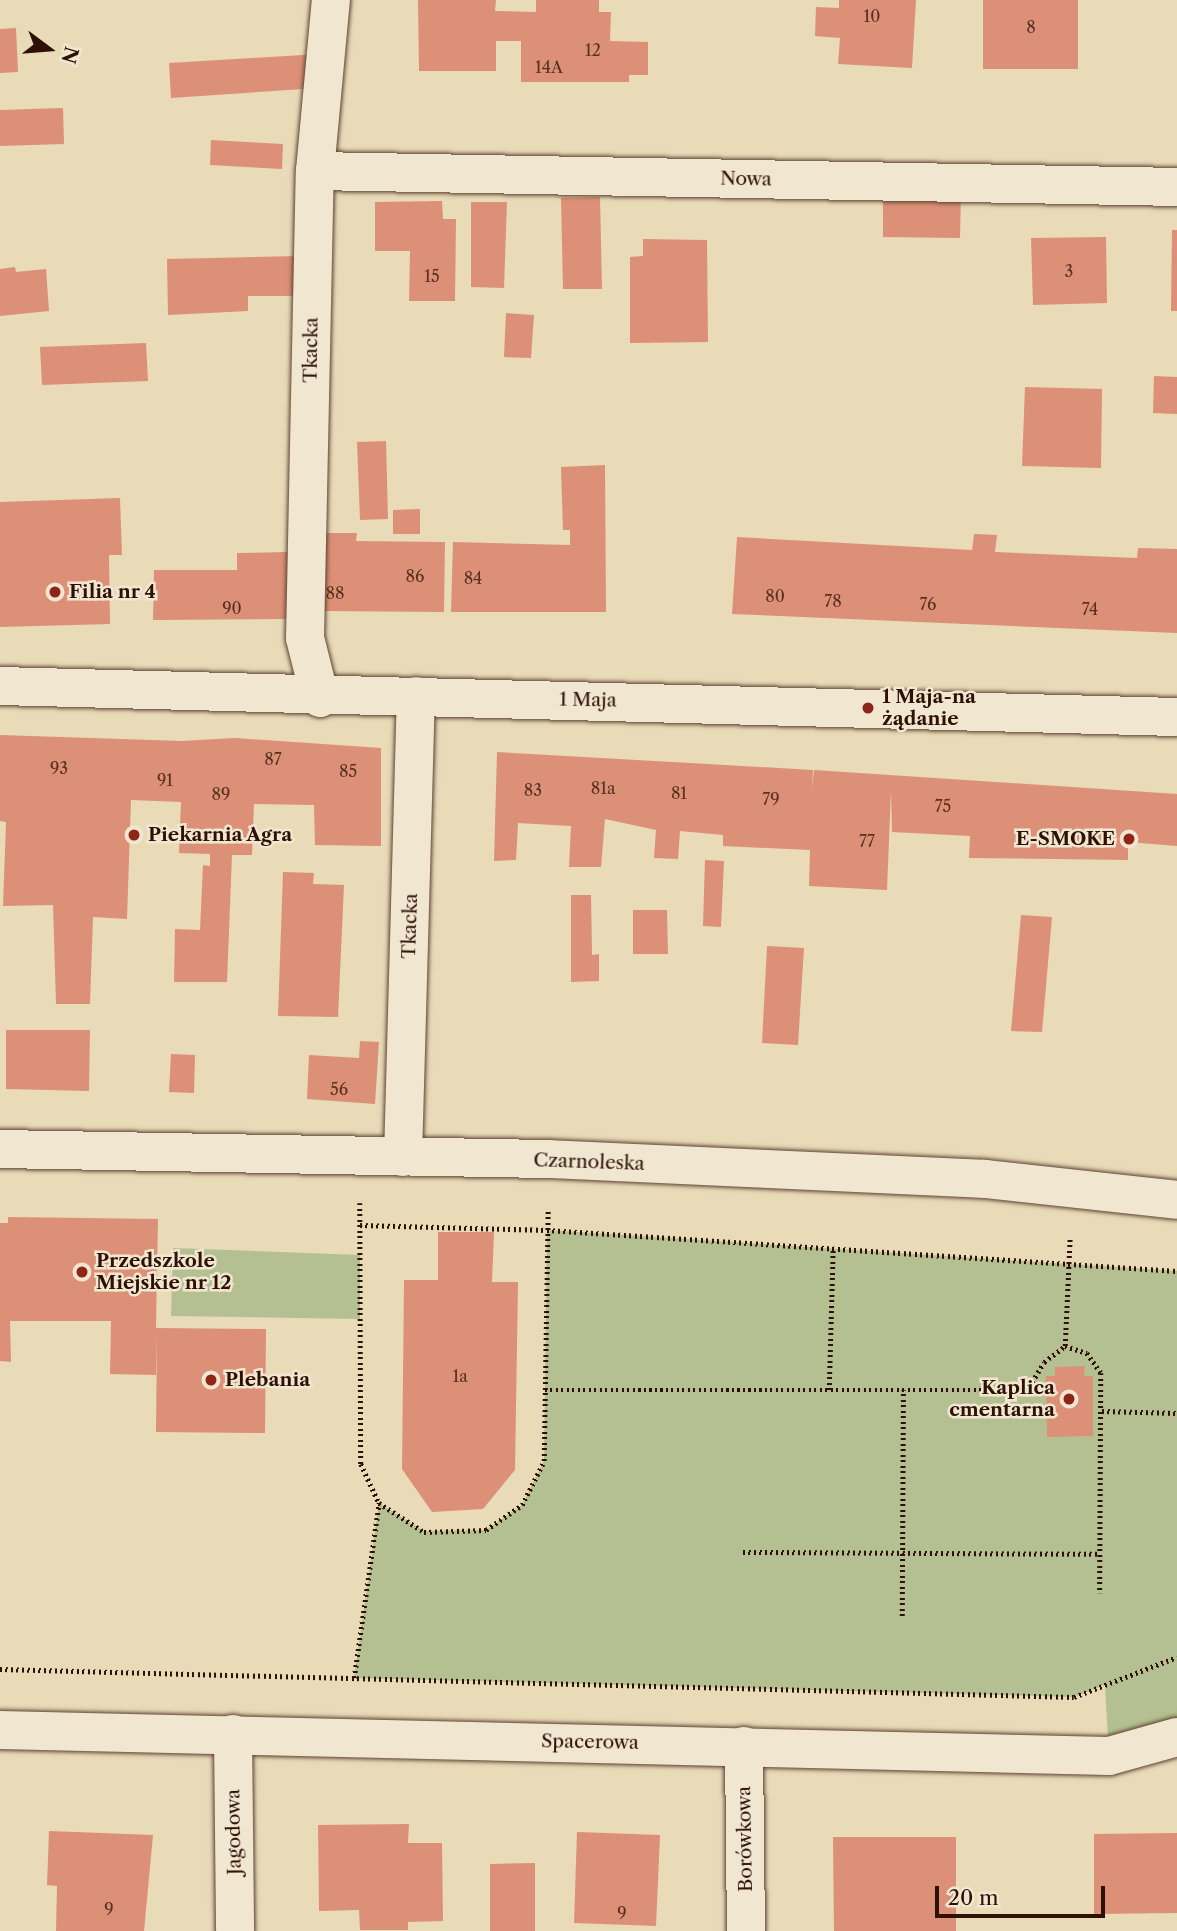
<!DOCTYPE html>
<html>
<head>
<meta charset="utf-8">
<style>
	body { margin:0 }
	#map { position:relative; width:1177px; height:1931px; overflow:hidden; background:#e9dab8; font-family:"Libre Caslon Text",serif }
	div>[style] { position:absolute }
	.green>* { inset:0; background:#b4c091 }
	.building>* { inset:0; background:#dc9077 }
	.path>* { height:4.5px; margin-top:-2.25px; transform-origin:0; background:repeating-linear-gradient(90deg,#2e1104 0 2px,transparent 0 5.5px) }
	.roads { filter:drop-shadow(0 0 2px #5d4331) drop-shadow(0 0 2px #5d4331) }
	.street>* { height:38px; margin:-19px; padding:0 19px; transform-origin:19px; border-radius:19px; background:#f1e7d1 }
	.secondary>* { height:38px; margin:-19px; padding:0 19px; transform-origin:19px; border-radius:19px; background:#f1e7d1 }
	.dots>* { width:19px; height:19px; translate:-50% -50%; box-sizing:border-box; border:4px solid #f1e7d1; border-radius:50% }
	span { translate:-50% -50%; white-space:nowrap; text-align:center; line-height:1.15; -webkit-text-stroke:5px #f1e7d1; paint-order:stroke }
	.number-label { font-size:16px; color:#5a3121 }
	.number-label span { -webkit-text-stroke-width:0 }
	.street-label { font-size:19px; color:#2e1104 }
	.poi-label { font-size:19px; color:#2e1104; font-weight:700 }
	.left { translate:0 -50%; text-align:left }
	.right { translate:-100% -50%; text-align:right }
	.north { position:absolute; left:14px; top:14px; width:70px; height:70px; -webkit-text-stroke:5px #f1e7d1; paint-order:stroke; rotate:106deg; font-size:19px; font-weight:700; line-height:28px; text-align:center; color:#2e1104 }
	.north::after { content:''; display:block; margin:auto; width:24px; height:32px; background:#2e1104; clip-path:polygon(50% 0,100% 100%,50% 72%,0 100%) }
	.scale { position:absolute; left:935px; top:1886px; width:170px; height:32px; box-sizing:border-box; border:4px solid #2e1104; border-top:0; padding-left:9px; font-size:21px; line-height:24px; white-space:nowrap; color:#2e1104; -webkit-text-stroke:5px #f1e7d1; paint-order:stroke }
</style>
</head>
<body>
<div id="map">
	<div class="green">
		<i style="clip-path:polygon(547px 1230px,1177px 1271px,1177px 1737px,1109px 1756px,1105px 1685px,1074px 1697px,354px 1678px,379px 1503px,424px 1531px,486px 1530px,522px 1505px,544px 1461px)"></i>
		<i style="clip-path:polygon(173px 1248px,360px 1255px,360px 1319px,171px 1316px)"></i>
	</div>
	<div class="building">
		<i style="clip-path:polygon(418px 0,496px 0,495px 11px,536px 12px,536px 0,599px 0,599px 12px,611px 12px,610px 41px,648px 42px,648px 75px,629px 75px,629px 82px,521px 82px,521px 41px,496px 41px,496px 71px,419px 71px)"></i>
		<i style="clip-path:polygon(839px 0,916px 0,912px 68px,838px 64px,840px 38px,815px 36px,816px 7px,839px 8px)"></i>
		<i style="clip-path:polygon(983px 0,1078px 0,1078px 69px,983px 69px)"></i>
		<i style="clip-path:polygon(16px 28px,18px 72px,0 73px,0 29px)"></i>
		<i style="clip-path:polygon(319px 54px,318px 88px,171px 98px,169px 63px)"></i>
		<i style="clip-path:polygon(63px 108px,64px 144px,0 146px,0 110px)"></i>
		<i style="clip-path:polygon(211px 140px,283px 144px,282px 169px,210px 165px)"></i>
		<i style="clip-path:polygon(883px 191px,961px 192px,960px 238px,883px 237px)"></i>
		<i style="clip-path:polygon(600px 197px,602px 289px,563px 289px,561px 198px)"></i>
		<i style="clip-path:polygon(442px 201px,443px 219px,456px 219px,455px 301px,409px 301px,410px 251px,375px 251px,375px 202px)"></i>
		<i style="clip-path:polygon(471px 202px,507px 202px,504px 288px,471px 287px)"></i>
		<i style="clip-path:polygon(1172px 230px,1177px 230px,1177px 311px,1171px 311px)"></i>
		<i style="clip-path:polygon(1106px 237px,1107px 303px,1033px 305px,1031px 238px)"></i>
		<i style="clip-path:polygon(643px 239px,707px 240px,708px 342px,630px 343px,630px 257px,643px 256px)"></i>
		<i style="clip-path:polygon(299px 256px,297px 296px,248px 296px,248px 311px,168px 315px,167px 259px)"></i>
		<i style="clip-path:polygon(15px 267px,16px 272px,46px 269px,49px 311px,0 316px,0 269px)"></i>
		<i style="clip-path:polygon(506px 313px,534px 315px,531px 358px,504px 357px)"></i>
		<i style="clip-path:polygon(146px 343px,148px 381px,42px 385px,40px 347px)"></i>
		<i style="clip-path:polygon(1154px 376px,1177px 377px,1177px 414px,1153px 413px)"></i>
		<i style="clip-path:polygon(1025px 387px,1102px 389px,1101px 468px,1022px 466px)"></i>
		<i style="clip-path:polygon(386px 441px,388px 519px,360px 520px,357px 442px)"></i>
		<i style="clip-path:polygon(605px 465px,606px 612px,451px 612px,453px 542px,570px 545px,570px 530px,563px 530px,561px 467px)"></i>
		<i style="clip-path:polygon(120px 498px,122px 555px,109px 555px,110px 624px,0 627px,0 502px)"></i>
		<i style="clip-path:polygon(420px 509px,420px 534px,393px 534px,393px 510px)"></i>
		<i style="clip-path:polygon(322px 533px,357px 533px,356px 541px,445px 542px,444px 612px,322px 611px)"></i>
		<i style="clip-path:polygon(974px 534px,997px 535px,995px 552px,1137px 558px,1138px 548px,1177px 549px,1177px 633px,732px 614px,737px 537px,972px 550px)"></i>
		<i style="clip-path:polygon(288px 552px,287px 619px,153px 620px,154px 570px,237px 570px,237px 553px)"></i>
		<i style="clip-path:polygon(0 735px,182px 741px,235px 738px,381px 748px,381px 846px,315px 845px,314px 805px,254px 804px,252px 855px,232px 855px,227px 982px,174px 982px,175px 929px,200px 930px,203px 865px,210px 866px,210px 854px,179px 853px,181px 802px,131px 800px,127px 919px,93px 917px,90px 1004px,56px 1004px,53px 905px,3px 906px,6px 822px,0 821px)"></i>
		<i style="clip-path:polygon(497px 752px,813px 770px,812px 789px,814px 770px,1177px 794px,1177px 846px,1128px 842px,1128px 860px,969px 858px,970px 836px,892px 832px,891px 790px,887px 890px,809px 886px,810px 850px,723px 846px,723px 835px,680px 831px,678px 859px,654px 858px,656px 830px,605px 819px,601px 867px,569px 867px,571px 826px,518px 823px,516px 860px,494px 861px)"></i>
		<i style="clip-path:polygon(705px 860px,724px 861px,721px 927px,703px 926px)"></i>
		<i style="clip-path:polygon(283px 872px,314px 873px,313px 884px,344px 885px,338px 1017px,278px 1016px)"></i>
		<i style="clip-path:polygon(571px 895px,591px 895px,592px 955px,599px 954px,599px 981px,571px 982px)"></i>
		<i style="clip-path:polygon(633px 910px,667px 910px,668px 954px,633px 954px)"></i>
		<i style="clip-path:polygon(1021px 915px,1052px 917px,1042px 1032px,1011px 1031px)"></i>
		<i style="clip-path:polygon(767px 946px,804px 948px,798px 1045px,762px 1043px)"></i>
		<i style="clip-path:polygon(6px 1030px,90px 1030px,89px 1091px,6px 1089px)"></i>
		<i style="clip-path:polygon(360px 1041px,379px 1042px,375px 1104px,307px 1099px,309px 1055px,359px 1058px)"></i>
		<i style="clip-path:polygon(171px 1054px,195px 1055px,194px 1093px,169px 1092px)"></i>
		<i style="clip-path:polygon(8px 1217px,158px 1219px,156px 1328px,266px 1329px,265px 1433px,156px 1432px,157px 1331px,156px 1375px,110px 1374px,111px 1321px,10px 1321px,11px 1362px,0 1361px,0 1223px,8px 1223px)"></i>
		<i style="clip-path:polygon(438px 1232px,494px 1232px,492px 1282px,518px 1282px,515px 1470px,483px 1509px,432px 1512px,402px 1469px,404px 1280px,438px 1280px)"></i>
		<i style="clip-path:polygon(1085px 1366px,1084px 1376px,1093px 1376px,1093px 1436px,1047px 1437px,1046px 1376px,1055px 1376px,1055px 1367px)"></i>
		<i style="clip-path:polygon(409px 1824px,408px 1843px,442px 1843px,443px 1921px,408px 1922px,408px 1930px,360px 1930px,359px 1910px,319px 1911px,318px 1825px)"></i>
		<i style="clip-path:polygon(49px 1831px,153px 1835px,144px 1931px,56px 1931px,57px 1886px,47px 1885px)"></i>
		<i style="clip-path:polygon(577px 1832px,660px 1835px,656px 1926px,574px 1923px)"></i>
		<i style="clip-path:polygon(1177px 1833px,1177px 1913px,1094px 1914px,1094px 1834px)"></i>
		<i style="clip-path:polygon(833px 1837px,956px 1837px,956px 1931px,834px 1931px)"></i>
		<i style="clip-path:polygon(535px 1863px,535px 1931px,490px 1931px,490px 1864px)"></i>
	</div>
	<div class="path">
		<i style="left:360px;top:1203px;width:261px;rotate:89.8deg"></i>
		<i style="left:361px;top:1464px;width:43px;rotate:65.2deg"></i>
		<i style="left:379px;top:1503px;width:54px;rotate:32.8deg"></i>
		<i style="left:424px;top:1532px;width:62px;rotate:-1.8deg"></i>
		<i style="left:486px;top:1530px;width:44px;rotate:-34.8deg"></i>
		<i style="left:522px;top:1505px;width:49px;rotate:-63.4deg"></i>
		<i style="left:544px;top:1461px;width:252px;rotate:-89.1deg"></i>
		<i style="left:360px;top:1225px;width:187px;rotate:1.5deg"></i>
		<i style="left:547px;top:1230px;width:631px;rotate:3.72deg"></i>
		<i style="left:1065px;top:1346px;width:109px;rotate:-87.4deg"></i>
		<i style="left:545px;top:1390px;width:467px"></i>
		<i style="left:1012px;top:1390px;width:22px;rotate:-22deg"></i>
		<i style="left:1032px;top:1382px;width:23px;rotate:-59deg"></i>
		<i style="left:1044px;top:1362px;width:26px;rotate:-37deg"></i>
		<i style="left:1065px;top:1346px;width:23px;rotate:18deg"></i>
		<i style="left:1087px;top:1353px;width:24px;rotate:55deg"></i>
		<i style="left:1101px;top:1373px;width:220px;rotate:90.3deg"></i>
		<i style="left:829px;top:1390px;width:140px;rotate:-88.4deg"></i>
		<i style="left:1102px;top:1411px;width:75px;rotate:1.5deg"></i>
		<i style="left:743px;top:1552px;width:357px;rotate:0.3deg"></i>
		<i style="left:902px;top:1616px;width:226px;rotate:-89.7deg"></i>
		<i style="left:0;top:1669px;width:1074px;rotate:1.49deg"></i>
		<i style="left:1074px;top:1697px;width:110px;rotate:-21.2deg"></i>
		<i style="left:354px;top:1678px;width:177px;rotate:-81.9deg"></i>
	</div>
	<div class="roads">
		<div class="street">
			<i style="left:315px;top:171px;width:862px;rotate:1.06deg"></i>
			<i style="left:320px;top:698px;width:62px;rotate:-104deg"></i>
			<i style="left:305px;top:638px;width:467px;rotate:-88.8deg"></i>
			<i style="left:315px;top:171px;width:172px;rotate:-84.7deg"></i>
			<i style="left:0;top:1149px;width:548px;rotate:1.05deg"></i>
			<i style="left:548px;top:1159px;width:437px;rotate:2.6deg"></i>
			<i style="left:985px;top:1179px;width:193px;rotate:6.2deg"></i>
			<i style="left:403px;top:1157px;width:461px;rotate:-88.4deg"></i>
			<i style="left:0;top:1730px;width:1109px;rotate:1.34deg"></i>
			<i style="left:1109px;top:1756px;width:71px;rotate:-15.6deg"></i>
			<i style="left:233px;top:1734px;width:197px;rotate:89.4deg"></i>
			<i style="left:744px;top:1746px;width:185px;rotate:89.4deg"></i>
		</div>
		<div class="secondary">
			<i style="left:0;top:686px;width:1177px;rotate:1.51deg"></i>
		</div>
	</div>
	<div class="dots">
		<i style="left:55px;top:592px;background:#8f2418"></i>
		<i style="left:868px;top:708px;background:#8f2418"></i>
		<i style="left:134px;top:835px;background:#8f2418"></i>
		<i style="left:1129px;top:839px;background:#8f2418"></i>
		<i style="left:82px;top:1272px;background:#8f2418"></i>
		<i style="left:211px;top:1380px;background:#8f2418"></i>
		<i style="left:1069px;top:1399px;background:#8f2418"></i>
	</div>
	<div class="number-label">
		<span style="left:872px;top:16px">10</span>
		<span style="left:1031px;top:27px">8</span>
		<span style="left:593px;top:50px">12</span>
		<span style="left:549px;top:67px">14A</span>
		<span style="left:1069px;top:271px">3</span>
		<span style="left:432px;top:276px">15</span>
		<span style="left:415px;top:576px">86</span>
		<span style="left:473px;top:578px">84</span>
		<span style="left:335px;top:593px">88</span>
		<span style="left:775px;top:596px">80</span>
		<span style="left:833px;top:601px">78</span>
		<span style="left:928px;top:604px">76</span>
		<span style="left:232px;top:608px">90</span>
		<span style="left:1090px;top:609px">74</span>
		<span style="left:273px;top:759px">87</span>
		<span style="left:59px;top:768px">93</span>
		<span style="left:348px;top:771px">85</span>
		<span style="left:165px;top:780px">91</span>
		<span style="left:603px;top:788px">81a</span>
		<span style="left:533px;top:790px">83</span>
		<span style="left:679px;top:793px">81</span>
		<span style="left:221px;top:794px">89</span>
		<span style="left:771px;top:799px">79</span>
		<span style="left:943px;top:806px">75</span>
		<span style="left:867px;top:841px">77</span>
		<span style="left:339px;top:1089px">56</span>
		<span style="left:460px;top:1376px">1a</span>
		<span style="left:109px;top:1909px">9</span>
		<span style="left:622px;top:1913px">9</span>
	</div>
	<div class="street-label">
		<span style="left:746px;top:179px;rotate:1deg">Nowa</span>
		<span style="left:311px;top:350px;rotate:-89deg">Tkacka</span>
		<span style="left:588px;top:700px;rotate:1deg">1 Maja</span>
		<span style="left:410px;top:926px;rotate:-88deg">Tkacka</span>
		<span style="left:589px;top:1162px;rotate:2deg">Czarnoleska</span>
		<span style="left:590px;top:1742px;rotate:1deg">Spacerowa</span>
		<span style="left:234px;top:1832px;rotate:-91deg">Jagodowa</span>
		<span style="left:745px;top:1839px;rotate:-91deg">Borówkowa</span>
	</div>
	<div class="poi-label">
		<span class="left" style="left:69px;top:592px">Filia nr 4</span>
		<span class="left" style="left:882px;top:708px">1 Maja-na<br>żądanie</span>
		<span class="left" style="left:148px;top:835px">Piekarnia Agra</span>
		<span class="right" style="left:1115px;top:839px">E-SMOKE</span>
		<span class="left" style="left:96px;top:1272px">Przedszkole<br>Miejskie nr 12</span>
		<span class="left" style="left:225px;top:1380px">Plebania</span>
		<span class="right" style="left:1055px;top:1399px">Kaplica<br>cmentarna</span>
	</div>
	<div class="north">N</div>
	<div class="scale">20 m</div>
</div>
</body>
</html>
